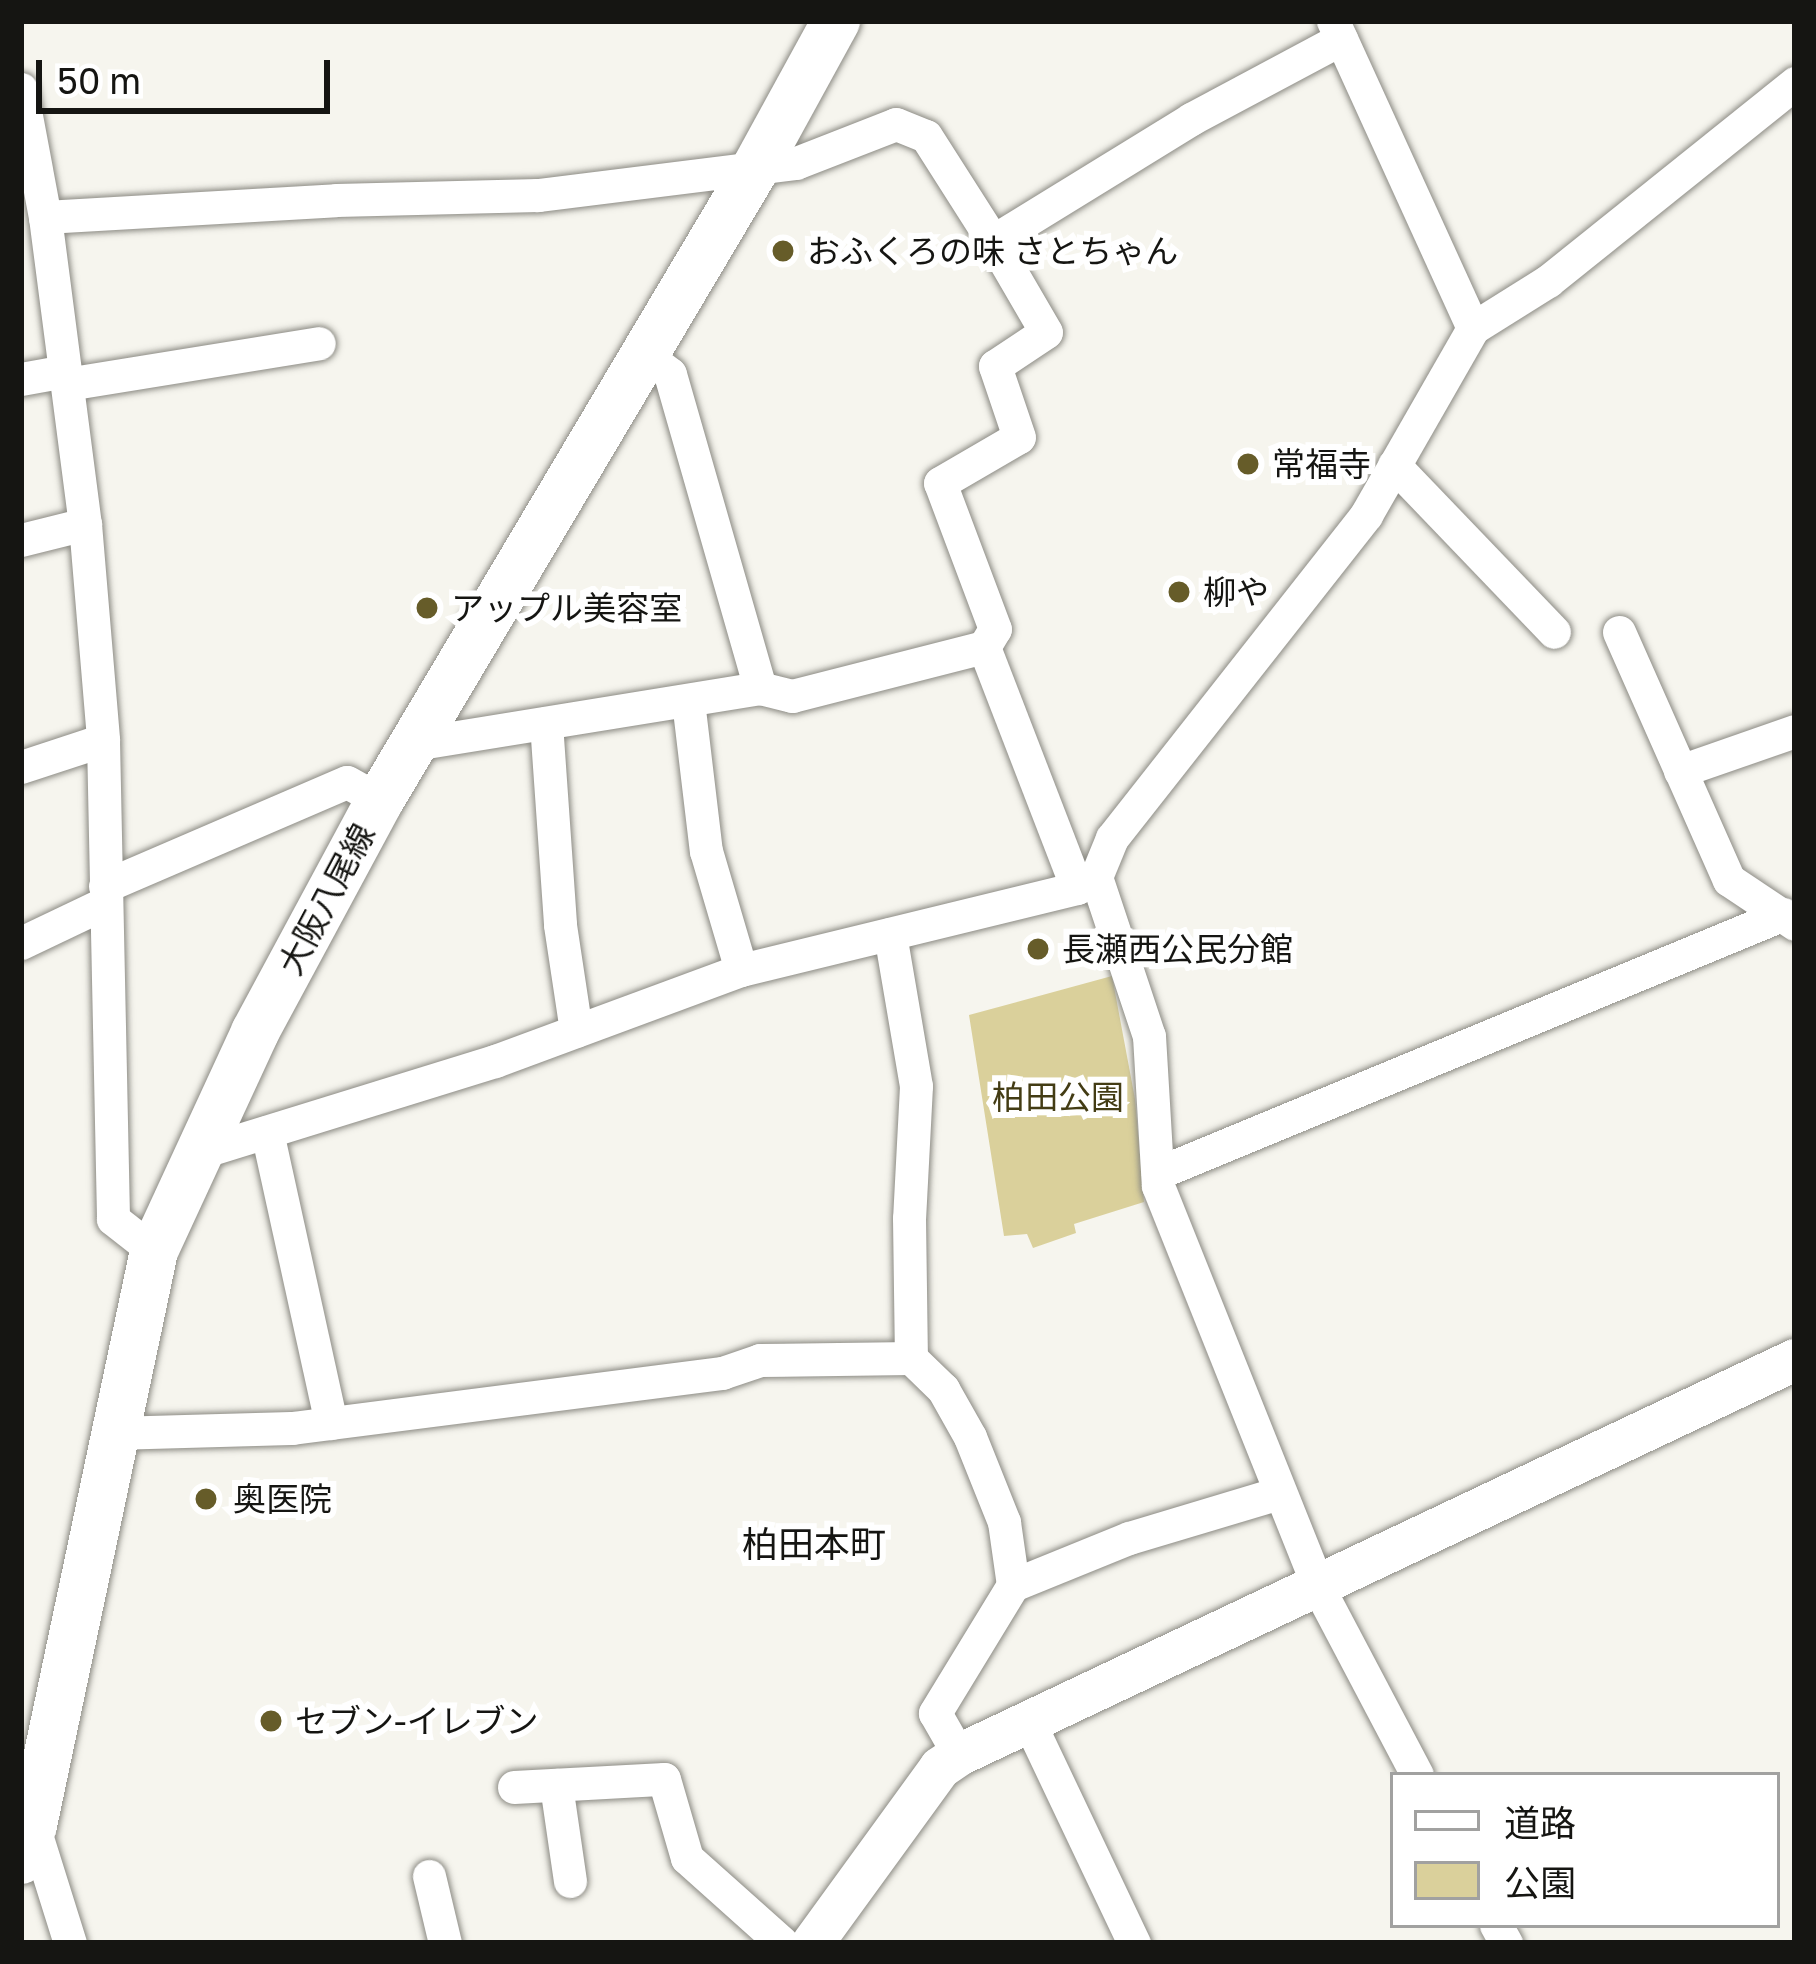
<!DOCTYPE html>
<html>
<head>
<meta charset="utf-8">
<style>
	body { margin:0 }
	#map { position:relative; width:1816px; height:1964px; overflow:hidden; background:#f6f5ee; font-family:"Golos Text","Noto Sans JP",sans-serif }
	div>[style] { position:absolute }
	.green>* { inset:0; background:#dad09b }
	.roads { filter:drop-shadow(0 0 3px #8c8b84) drop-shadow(0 0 3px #8c8b84) }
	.minor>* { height:33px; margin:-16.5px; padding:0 16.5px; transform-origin:16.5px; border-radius:16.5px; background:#fff }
	.tertiary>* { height:42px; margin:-21px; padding:0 21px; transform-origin:21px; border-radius:21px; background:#fff }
	.secondary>* { height:48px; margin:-24px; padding:0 24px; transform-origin:24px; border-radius:24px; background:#fff }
	.dots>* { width:33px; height:33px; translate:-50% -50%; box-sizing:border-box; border:6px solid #fff; border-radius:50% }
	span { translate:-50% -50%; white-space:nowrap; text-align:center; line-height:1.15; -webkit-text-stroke:12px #fff; paint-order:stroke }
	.poi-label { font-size:33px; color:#151512 }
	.left { translate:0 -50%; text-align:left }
	.street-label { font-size:33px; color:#151512 }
	.park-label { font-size:33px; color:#433c14 }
	.neighbourhood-label { font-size:36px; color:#151512 }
	.frame { position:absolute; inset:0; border:24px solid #151512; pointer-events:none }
	.legend { position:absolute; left:1390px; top:1772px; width:390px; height:156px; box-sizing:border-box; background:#fff; border:3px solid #a1a1a0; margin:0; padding:15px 21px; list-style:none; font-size:36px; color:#151512 }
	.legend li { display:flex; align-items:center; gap:24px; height:60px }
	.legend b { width:60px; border:3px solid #a1a1a0 }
	.scale { position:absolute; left:36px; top:60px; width:294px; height:54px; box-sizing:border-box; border:6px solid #151512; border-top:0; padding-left:15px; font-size:36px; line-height:42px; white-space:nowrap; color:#151512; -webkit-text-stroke:9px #fff; paint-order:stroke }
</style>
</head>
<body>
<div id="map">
	<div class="green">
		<i style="clip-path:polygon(1112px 976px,1135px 1099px,1144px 1202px,1074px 1224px,1076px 1233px,1033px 1248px,1027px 1234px,1004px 1236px,969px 1015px)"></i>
	</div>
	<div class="roads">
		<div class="minor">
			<i style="left:1333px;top:21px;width:337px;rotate:65.5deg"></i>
			<i style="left:21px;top:89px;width:130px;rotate:79.4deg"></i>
			<i style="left:45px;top:217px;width:310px;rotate:82.6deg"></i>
			<i style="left:85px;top:524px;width:217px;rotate:85.2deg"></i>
			<i style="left:103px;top:740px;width:479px;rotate:88.8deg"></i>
			<i style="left:113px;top:1219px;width:52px;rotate:38deg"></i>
			<i style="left:45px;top:217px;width:291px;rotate:-3.3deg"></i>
			<i style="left:336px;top:200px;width:202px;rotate:-1.4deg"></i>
			<i style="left:538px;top:195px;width:260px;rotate:-7.1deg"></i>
			<i style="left:796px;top:163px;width:107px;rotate:-21.3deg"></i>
			<i style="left:896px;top:124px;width:32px;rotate:22deg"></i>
			<i style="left:926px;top:136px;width:125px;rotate:57.5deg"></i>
			<i style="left:645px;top:355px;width:31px;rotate:37deg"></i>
			<i style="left:670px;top:374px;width:327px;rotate:74deg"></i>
			<i style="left:21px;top:379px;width:45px;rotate:-10.3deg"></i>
			<i style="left:67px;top:384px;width:255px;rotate:-9.2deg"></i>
			<i style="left:1394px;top:465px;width:231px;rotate:46.2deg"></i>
			<i style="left:21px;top:540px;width:66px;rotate:-14deg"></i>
			<i style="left:1619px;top:632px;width:271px;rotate:66.1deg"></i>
			<i style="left:1729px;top:880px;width:79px;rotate:33.7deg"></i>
			<i style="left:984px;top:647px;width:258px;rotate:68.9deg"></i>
			<i style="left:688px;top:701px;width:151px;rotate:83.2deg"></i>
			<i style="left:706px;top:851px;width:124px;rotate:73.6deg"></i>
			<i style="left:546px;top:723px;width:202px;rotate:86deg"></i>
			<i style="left:560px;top:925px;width:107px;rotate:81.4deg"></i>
			<i style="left:414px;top:744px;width:351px;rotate:-9.2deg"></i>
			<i style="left:760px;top:688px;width:33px;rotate:14deg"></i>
			<i style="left:792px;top:696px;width:198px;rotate:-14.3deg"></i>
			<i style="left:984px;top:647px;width:21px;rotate:-59deg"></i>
			<i style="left:995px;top:629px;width:156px;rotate:-110.6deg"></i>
			<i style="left:940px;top:483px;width:91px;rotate:-30.2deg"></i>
			<i style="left:1019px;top:437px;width:75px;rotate:-108.7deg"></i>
			<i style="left:995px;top:366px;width:61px;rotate:-33.7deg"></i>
			<i style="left:1046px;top:332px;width:105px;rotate:-120.2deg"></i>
			<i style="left:993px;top:241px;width:233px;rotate:-31.6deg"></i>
			<i style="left:1191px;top:119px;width:170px;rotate:-28.1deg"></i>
			<i style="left:21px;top:767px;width:86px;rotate:-18.2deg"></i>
			<i style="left:1680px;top:771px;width:122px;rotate:-19.2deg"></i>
			<i style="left:1096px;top:877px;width:168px;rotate:71.6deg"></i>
			<i style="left:1149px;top:1036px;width:150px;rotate:86.6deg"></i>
			<i style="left:1158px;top:1186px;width:432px;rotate:68.2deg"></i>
			<i style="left:1318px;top:1587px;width:212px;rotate:62.2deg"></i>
			<i style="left:105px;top:886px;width:263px;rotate:-23.3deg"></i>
			<i style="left:347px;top:782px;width:38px;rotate:29deg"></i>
			<i style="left:890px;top:934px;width:154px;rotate:80.3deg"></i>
			<i style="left:916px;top:1086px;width:132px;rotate:93deg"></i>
			<i style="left:909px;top:1218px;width:140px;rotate:89.2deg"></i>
			<i style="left:21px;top:943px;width:93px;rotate:-25.5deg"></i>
			<i style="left:267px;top:1132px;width:298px;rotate:77.6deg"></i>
			<i style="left:201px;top:1152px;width:308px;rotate:-17.2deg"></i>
			<i style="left:495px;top:1061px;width:262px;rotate:-20.3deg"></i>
			<i style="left:741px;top:970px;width:346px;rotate:-13.7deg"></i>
			<i style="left:1077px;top:888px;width:22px;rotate:-30deg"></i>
			<i style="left:1096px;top:877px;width:42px;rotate:-67.7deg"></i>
			<i style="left:1112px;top:838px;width:411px;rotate:-51.8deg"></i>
			<i style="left:1366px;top:515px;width:215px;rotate:-60.2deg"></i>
			<i style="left:1473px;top:328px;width:89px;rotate:-32.1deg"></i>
			<i style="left:1548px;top:281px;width:317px;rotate:-38.7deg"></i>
			<i style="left:1158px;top:1173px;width:677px;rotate:-22.48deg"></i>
			<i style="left:112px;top:1433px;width:180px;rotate:-1.6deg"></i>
			<i style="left:292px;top:1428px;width:434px;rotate:-7.3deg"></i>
			<i style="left:722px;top:1373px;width:40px;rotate:-18.9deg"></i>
			<i style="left:760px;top:1360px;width:151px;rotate:-0.8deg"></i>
			<i style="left:911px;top:1358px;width:45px;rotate:44.1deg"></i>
			<i style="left:943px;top:1389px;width:55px;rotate:60.6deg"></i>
			<i style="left:970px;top:1437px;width:92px;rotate:68.2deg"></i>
			<i style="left:1004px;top:1522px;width:64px;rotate:81.9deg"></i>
			<i style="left:1013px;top:1585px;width:150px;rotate:121.4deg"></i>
			<i style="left:935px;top:1713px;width:48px;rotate:60.3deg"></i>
			<i style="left:1013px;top:1585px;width:125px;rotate:-22.1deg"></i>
			<i style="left:1129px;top:1538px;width:157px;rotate:-16.7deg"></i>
			<i style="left:1029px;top:1722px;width:245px;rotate:64.6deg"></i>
			<i style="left:556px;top:1785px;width:97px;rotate:81.7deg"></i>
			<i style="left:514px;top:1787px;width:150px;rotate:-3.1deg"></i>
			<i style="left:664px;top:1779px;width:82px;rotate:73.8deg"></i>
			<i style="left:687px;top:1858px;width:127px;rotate:41.8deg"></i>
			<i style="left:33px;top:1825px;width:124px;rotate:72.6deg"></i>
			<i style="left:429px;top:1876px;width:69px;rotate:76.6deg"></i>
			<i style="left:1496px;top:1925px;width:21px;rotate:61deg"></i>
		</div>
		<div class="tertiary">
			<i style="left:813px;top:1943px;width:216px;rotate:-54deg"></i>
			<i style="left:940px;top:1768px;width:23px;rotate:-34deg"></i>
			<i style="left:959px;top:1755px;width:925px;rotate:-25.29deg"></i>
		</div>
		<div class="secondary">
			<i style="left:21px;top:1860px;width:37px;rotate:-71deg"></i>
			<i style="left:33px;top:1825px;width:587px;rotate:-78.1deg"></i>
			<i style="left:154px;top:1251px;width:241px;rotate:-65.2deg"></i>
			<i style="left:255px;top:1032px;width:264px;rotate:-61.7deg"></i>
			<i style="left:380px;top:800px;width:734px;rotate:-59.28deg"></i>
			<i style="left:755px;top:169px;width:169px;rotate:-61.3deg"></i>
		</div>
	</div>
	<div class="dots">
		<i style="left:783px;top:251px;background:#665c29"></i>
		<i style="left:1248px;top:464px;background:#665c29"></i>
		<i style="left:1179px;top:592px;background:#665c29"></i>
		<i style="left:427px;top:608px;background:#665c29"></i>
		<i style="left:1038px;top:949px;background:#665c29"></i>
		<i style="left:206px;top:1499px;background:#665c29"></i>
		<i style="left:271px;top:1721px;background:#665c29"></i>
	</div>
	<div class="poi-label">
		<span class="left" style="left:807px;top:251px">おふくろの味 さとちゃん</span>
		<span class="left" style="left:1272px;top:464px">常福寺</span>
		<span class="left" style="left:1203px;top:592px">柳や</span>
		<span class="left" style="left:451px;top:608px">アップル美容室</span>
		<span class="left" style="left:1062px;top:949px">長瀬西公民分館</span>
		<span class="left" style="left:233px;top:1499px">奥医院</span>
		<span class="left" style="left:295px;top:1721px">セブン-イレブン</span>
	</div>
	<div class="street-label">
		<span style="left:326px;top:899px;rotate:-62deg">大阪八尾線</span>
	</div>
	<div class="park-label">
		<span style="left:1058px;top:1097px">柏田公園</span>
	</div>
	<div class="neighbourhood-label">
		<span style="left:814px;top:1544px">柏田本町</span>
	</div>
	<div class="frame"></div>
	<ul class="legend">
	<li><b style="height:15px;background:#fff"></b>道路</li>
	<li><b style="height:33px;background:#dad09b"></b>公園</li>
	</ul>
	<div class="scale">50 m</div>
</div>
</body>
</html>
